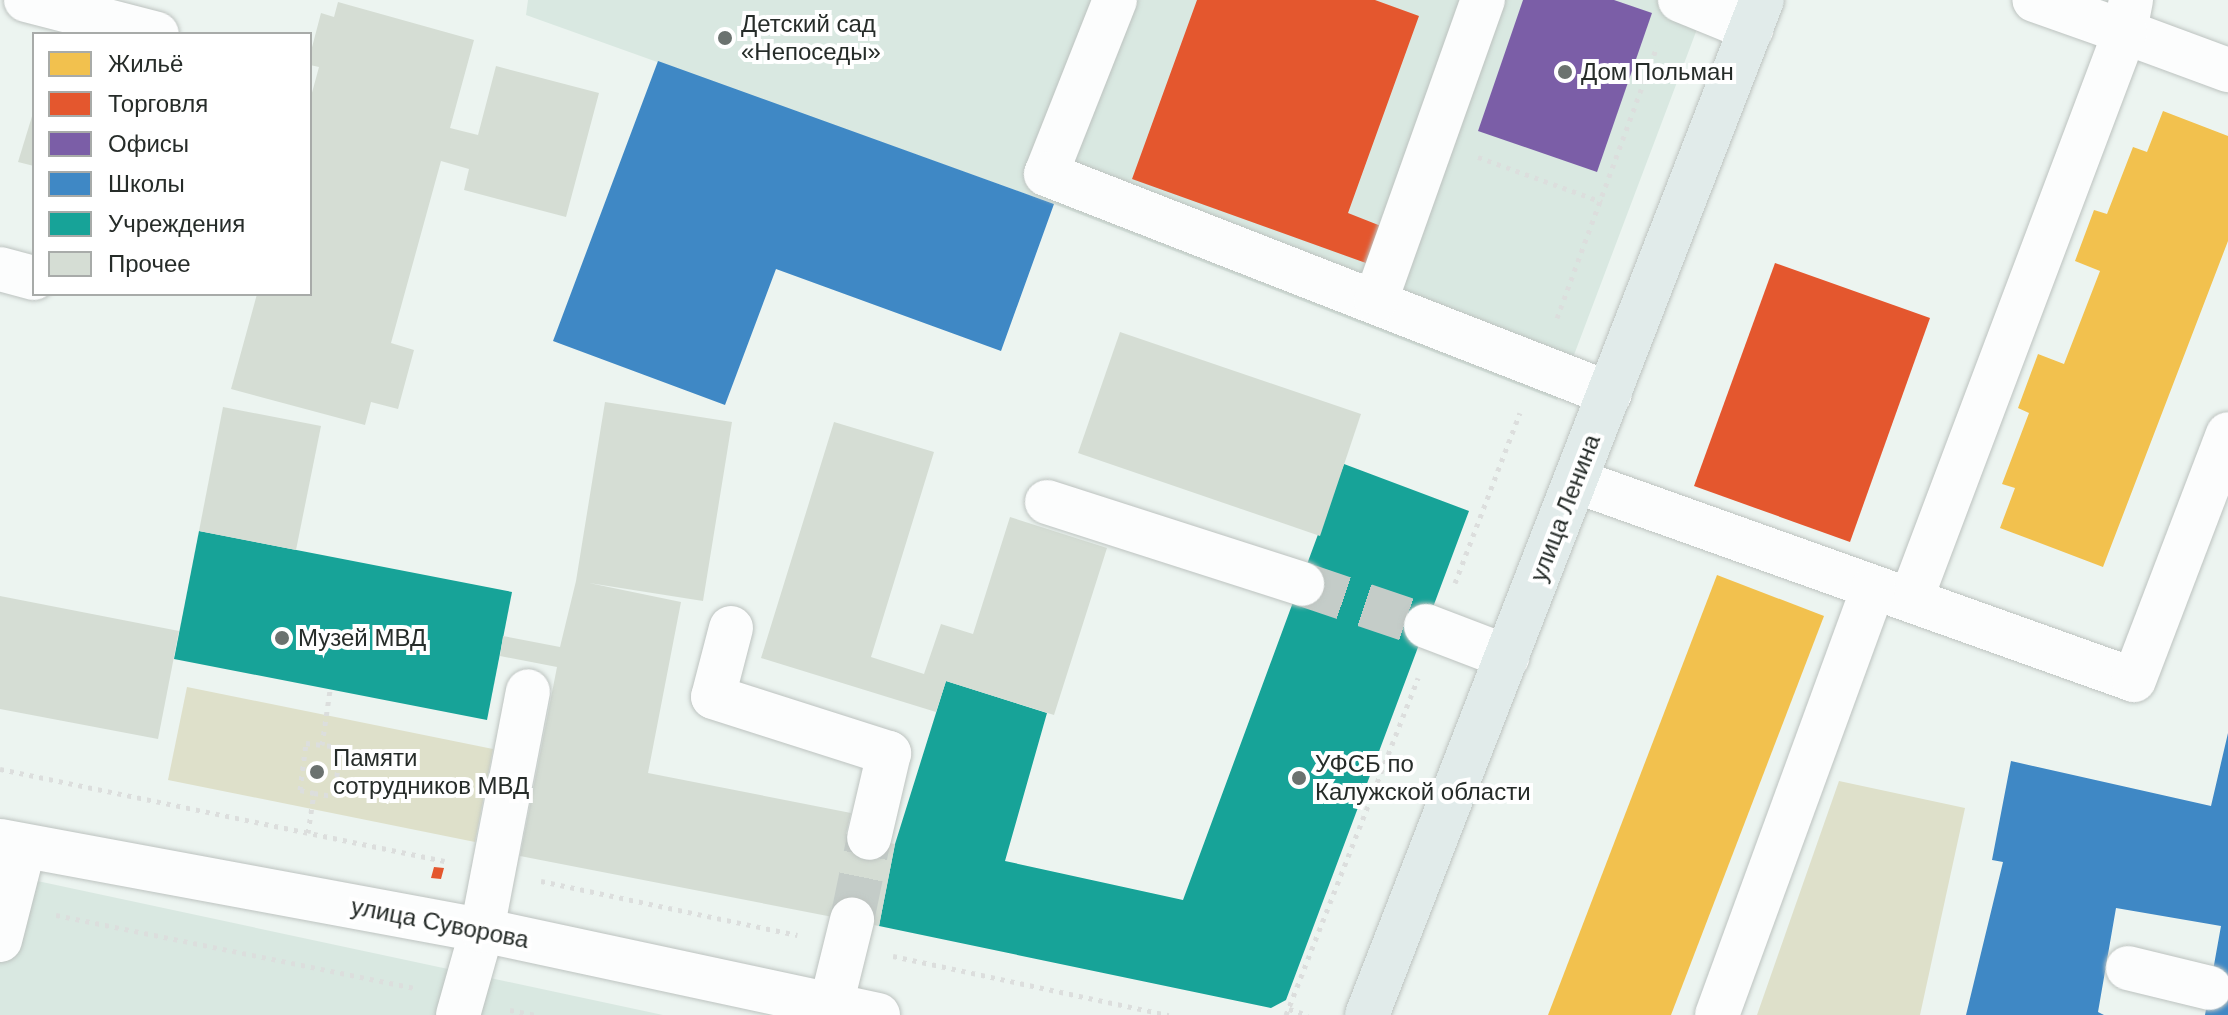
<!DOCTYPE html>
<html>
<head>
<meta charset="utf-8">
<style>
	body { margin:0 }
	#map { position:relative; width:2228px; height:1015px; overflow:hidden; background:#ecf4f0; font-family:Arial,sans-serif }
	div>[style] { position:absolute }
	.built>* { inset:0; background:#d9e8e1 }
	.green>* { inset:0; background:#dee0ca }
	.homes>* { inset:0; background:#f2c14e }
	.shops>* { inset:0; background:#e4572e }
	.offices>* { inset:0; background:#7b5ea7 }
	.schools>* { inset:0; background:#3f88c5 }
	.public>* { inset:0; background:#17a398 }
	.building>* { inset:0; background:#d5ddd4 }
	.minor-tunnel>* { height:44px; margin-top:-22px; transform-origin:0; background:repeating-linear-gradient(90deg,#c4ccc8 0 44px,transparent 0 66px) }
	.path>* { height:5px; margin-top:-2.5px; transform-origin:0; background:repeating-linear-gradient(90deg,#dcdedd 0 4px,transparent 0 10px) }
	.roads { filter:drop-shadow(0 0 2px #bdc3c0) drop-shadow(0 0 2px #bdc3c0) }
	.minor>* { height:44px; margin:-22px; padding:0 22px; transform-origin:22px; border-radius:22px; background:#fcfdfd }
	.major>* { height:44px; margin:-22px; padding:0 22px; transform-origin:22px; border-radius:22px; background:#e1ebea }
	.dots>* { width:22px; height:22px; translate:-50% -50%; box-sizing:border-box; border:4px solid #fff; border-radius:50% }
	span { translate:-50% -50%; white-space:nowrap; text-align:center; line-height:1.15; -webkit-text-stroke:8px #fff; paint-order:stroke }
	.poi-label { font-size:24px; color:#262c29 }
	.left { translate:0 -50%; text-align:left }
	.street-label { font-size:24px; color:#262c29 }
	.legend { position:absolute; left:32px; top:32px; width:280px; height:264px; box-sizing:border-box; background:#fff; border:2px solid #a8aba9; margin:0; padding:10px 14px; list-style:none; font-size:24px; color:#262c29 }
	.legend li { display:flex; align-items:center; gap:16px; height:40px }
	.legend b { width:40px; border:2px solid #a8aba9 }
</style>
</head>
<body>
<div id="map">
	<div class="built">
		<i style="clip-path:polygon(528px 0,1708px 0,1557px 400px,1054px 204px,526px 15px)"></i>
		<i style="clip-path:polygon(0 873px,663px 1015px,0 1015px)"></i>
	</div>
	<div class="green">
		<i style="clip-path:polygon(187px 687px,493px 749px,475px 842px,168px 780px)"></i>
		<i style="clip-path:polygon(1839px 781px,1965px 808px,1920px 1015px,1757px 1015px)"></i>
	</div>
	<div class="homes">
		<i style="clip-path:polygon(2163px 111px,2228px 136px,2228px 241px,2103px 567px,2000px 528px,2015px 488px,2002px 484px,2029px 413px,2018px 408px,2038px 354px,2064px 364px,2100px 271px,2075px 261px,2094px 210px,2107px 214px,2133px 147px,2147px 152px)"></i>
		<i style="clip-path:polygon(1717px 575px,1824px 616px,1671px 1015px,1548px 1015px)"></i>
	</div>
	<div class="shops">
		<i style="clip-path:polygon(1197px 0,1375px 0,1419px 16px,1348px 213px,1391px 230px,1377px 267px,1132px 179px)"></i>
		<i style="clip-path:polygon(1775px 263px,1930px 318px,1850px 542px,1694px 486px)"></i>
		<i style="clip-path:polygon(434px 867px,444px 868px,441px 879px,431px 878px)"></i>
	</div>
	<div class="offices">
		<i style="clip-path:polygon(1523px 0,1614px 0,1652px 13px,1597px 172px,1478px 131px)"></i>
	</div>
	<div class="schools">
		<i style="clip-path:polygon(658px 61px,1054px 204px,1001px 351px,776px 269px,725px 405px,553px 341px)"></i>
		<i style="clip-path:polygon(2228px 733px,2228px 1015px,2205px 1015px,2221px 926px,2116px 908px,2098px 1012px,2104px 1015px,1966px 1015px,2003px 862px,1992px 860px,2011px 761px,2211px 806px)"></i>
	</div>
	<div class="public">
		<i style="clip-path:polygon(1344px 464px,1469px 511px,1286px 1000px,1271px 1008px,879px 926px,895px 844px,946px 681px,1047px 713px,1005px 861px,1183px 900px)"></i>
		<i style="clip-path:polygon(199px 531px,512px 592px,487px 720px,174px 659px)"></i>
	</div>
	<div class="building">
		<i style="clip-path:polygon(338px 2px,474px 40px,450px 128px,478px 135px,496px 66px,599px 93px,566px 217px,464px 190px,469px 169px,441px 161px,391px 343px,414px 350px,398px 409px,371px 402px,365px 425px,231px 389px,257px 294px,310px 294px,310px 100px,319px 67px,310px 65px,310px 55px,321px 13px,334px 17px)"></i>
		<i style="clip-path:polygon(33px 113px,34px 113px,34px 166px,18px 162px)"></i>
		<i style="clip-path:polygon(1120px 332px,1361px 414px,1320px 536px,1078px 453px)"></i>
		<i style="clip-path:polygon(605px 402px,732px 422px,703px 601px,589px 583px,681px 602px,648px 773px,851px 813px,846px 834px,895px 844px,879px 926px,520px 856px,557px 667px,500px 656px,503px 636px,560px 647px,576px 581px)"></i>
		<i style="clip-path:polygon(223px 407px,321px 426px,296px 550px,199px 531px)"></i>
		<i style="clip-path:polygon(834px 422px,934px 452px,871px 657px,924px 674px,941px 624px,973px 634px,1010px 517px,1107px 548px,1054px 715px,946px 681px,936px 712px,761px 658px)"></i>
		<i style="clip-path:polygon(0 596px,179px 631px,158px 739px,0 709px)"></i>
	</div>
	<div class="minor-tunnel">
		<i style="left:1302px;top:584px;width:131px;rotate:18.7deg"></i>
		<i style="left:852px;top:920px;width:84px;rotate:-78.3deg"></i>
	</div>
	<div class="path">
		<i style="left:1478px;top:157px;width:132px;rotate:19.9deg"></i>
		<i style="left:1557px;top:318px;width:290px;rotate:-69.8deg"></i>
		<i style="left:1455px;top:583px;width:182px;rotate:-69.1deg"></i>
		<i style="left:0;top:769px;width:454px;rotate:11.7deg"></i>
		<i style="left:314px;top:793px;width:20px;rotate:9deg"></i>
		<i style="left:334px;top:796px;width:49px;rotate:-81.9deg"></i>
		<i style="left:341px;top:747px;width:19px;rotate:-174deg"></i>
		<i style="left:308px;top:833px;width:40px;rotate:-81.5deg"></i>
		<i style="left:314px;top:793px;width:14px;rotate:-168deg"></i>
		<i style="left:300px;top:790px;width:47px;rotate:-82.7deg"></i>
		<i style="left:306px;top:743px;width:16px;rotate:7deg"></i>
		<i style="left:322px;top:745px;width:56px;rotate:-81.7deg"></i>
		<i style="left:541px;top:881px;width:262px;rotate:11.9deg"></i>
		<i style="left:56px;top:915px;width:366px;rotate:11.5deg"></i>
		<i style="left:893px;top:956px;width:282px;rotate:12.1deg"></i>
		<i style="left:1289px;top:1009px;width:20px;rotate:18deg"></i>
		<i style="left:510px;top:1010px;width:25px;rotate:11deg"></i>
		<i style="left:1286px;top:1015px;width:362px;rotate:-68.6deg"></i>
	</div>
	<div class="roads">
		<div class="minor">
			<i style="left:26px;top:0;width:135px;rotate:14.5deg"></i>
			<i style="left:1115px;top:0;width:187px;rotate:111.6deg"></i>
			<i style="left:1046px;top:174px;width:605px;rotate:21.31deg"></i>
			<i style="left:1680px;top:0;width:77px;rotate:22.2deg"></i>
			<i style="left:2131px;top:0;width:33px;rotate:101deg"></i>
			<i style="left:2125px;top:32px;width:110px;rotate:20.3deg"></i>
			<i style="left:0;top:269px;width:35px;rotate:15deg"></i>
			<i style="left:1376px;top:300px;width:319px;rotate:-70.4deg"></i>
			<i style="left:1576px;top:481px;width:592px;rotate:19.63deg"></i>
			<i style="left:2134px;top:680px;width:263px;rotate:-69.1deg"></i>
			<i style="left:1047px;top:502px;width:268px;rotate:17.8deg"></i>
			<i style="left:1911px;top:599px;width:606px;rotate:-69.32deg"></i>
			<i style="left:2125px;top:32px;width:96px;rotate:-160.6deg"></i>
			<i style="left:1426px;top:626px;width:87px;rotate:20.9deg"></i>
			<i style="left:731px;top:628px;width:71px;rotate:104.6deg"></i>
			<i style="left:713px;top:697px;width:185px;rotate:17.7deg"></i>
			<i style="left:889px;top:753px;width:87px;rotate:103.2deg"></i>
			<i style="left:0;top:841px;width:490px;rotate:10.5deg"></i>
			<i style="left:482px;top:930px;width:405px;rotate:12.1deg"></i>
			<i style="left:0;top:940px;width:97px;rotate:-75.7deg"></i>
			<i style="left:2128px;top:968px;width:84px;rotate:13.7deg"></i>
			<i style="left:831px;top:1005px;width:88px;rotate:-76.1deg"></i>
			<i style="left:458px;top:1015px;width:88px;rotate:-74.2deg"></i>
			<i style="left:482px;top:930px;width:243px;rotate:-79.1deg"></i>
			<i style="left:1717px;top:1015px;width:455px;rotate:-69.9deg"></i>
		</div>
		<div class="major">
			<i style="left:1367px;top:1015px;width:1089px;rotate:-68.74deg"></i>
		</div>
	</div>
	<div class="dots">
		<i style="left:725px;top:38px;background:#6b726f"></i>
		<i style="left:1565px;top:72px;background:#6b726f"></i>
		<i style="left:282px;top:638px;background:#6b726f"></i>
		<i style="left:317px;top:772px;background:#6b726f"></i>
		<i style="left:1299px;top:778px;background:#6b726f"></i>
	</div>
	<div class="poi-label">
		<span class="left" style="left:741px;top:38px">Детский сад<br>«Непоседы»</span>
		<span class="left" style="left:1581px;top:72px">Дом Польман</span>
		<span class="left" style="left:298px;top:638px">Музей МВД</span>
		<span class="left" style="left:333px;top:772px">Памяти<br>сотрудников МВД</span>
		<span class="left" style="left:1315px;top:778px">УФСБ по<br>Калужской области</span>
	</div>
	<div class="street-label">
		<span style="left:1565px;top:508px;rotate:-69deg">улица Ленина</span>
		<span style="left:440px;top:923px;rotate:11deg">улица Суворова</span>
	</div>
	<ul class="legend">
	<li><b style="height:22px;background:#f2c14e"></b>Жильё</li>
	<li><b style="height:22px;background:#e4572e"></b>Торговля</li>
	<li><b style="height:22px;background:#7b5ea7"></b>Офисы</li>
	<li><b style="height:22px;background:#3f88c5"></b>Школы</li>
	<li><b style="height:22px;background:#17a398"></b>Учреждения</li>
	<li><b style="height:22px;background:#d5ddd4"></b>Прочее</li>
	</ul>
</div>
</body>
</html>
